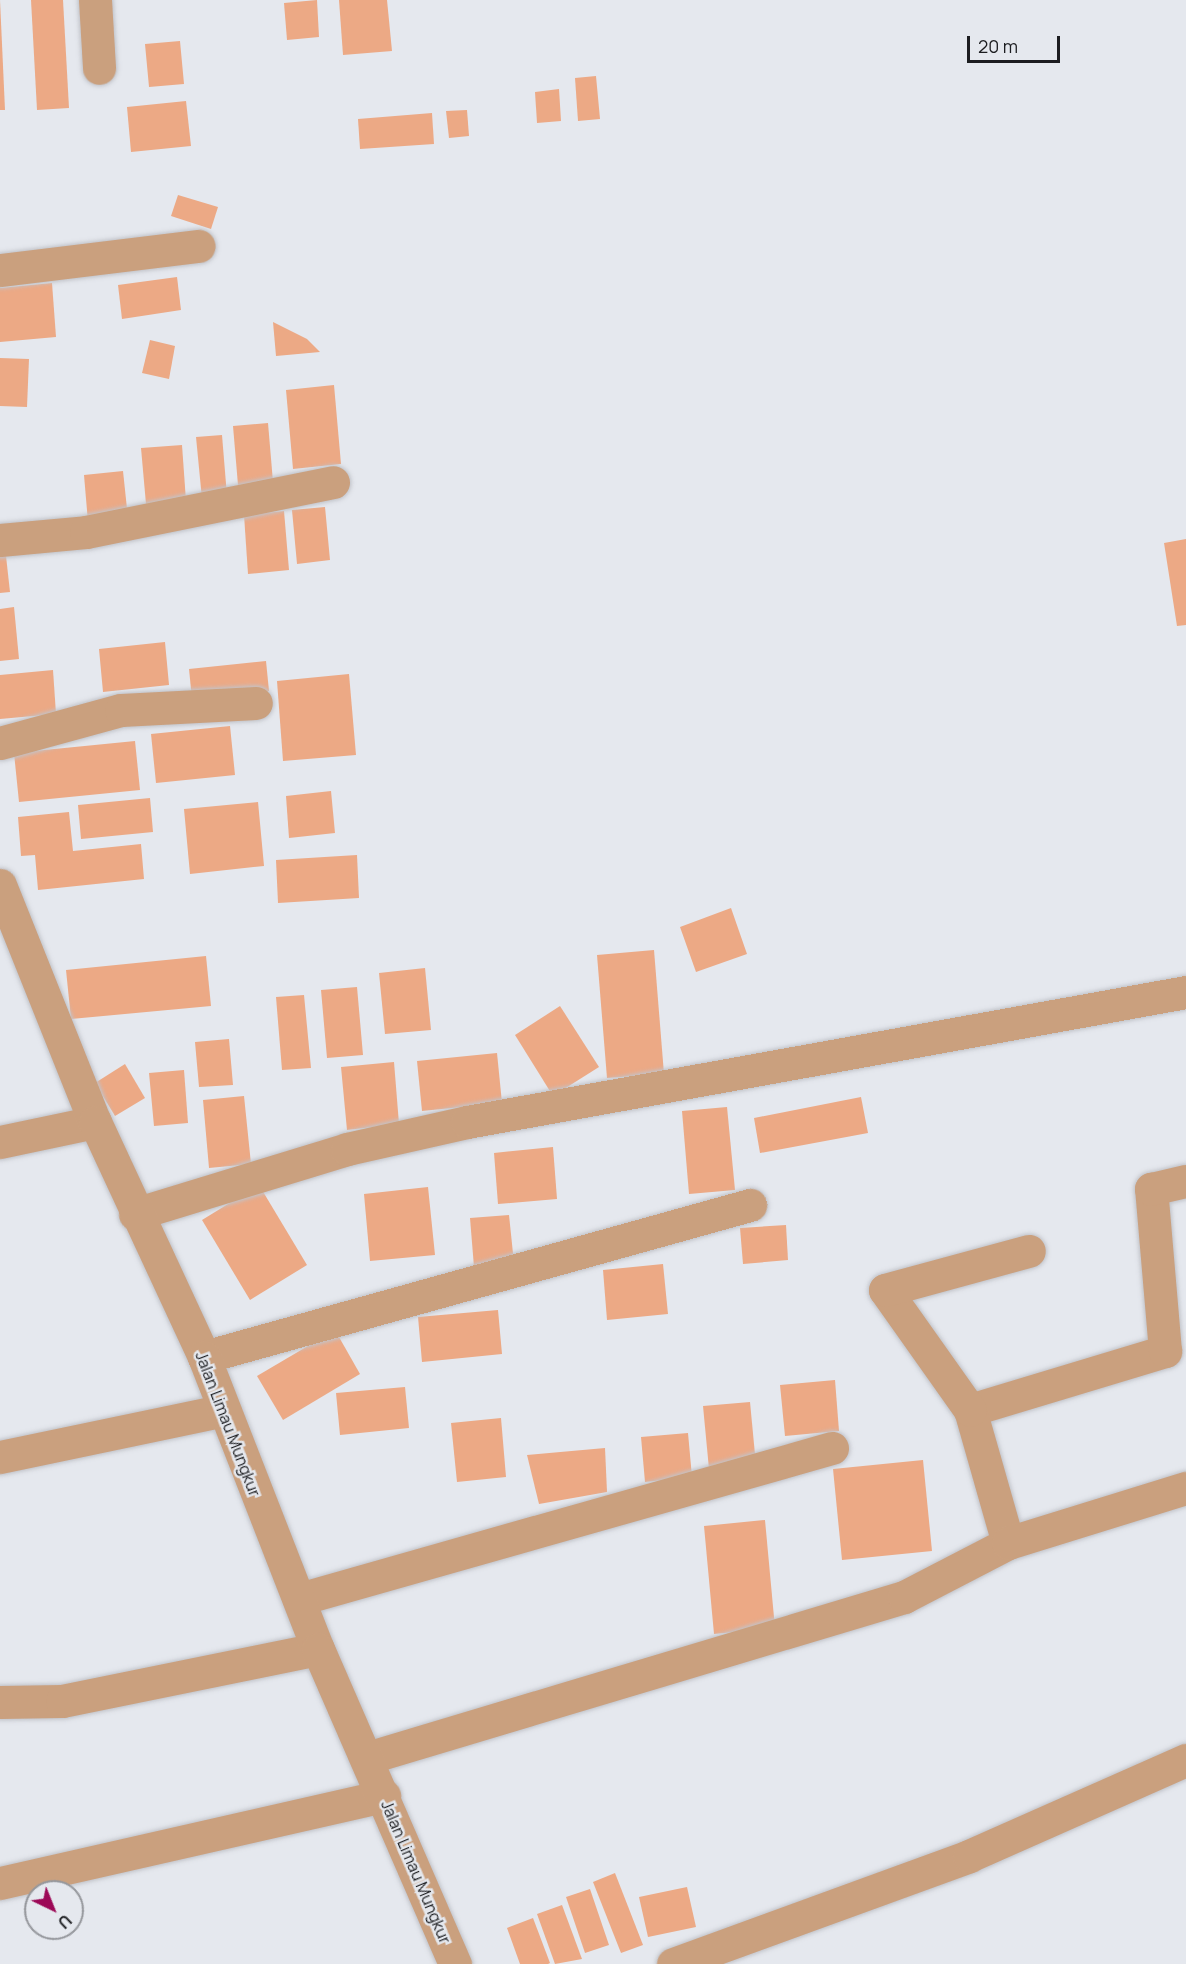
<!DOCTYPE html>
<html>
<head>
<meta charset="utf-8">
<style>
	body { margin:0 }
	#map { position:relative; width:1186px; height:1964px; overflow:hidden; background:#e5e8ee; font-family:Manrope,sans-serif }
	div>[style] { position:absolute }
	.building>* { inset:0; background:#eca985 }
	.roads { filter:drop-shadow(0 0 2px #c1c3c9) drop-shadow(0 0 2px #c1c3c9) }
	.minor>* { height:33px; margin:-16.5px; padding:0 16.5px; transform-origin:16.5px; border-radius:16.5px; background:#caa07e }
	.tertiary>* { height:33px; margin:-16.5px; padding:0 16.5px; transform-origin:16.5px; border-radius:16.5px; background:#caa07e }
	span { translate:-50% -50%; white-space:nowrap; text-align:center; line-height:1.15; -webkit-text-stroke:5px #e5e8ee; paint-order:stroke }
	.street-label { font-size:16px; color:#1c1d20 }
	.north { position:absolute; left:24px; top:1880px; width:60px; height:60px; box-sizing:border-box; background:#e5e8ee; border:2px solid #95979c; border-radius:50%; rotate:137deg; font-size:16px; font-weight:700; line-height:24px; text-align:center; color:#1c1d20 }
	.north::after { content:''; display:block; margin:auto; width:21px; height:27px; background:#9c0957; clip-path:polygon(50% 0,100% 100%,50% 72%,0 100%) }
	.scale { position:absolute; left:967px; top:36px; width:93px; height:27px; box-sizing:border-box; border:3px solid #1c1d20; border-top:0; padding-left:8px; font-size:18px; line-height:21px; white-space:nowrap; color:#1c1d20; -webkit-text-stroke:4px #e5e8ee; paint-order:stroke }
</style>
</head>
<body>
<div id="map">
	<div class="building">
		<i style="clip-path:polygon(0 0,5px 110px,0 110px)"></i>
		<i style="clip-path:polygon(31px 0,63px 0,69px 108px,37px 110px)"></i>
		<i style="clip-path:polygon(317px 0,319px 37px,287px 40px,284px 3px)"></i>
		<i style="clip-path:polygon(339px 0,387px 0,392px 51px,343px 55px)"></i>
		<i style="clip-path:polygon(180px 41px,184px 84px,149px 87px,145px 44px)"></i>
		<i style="clip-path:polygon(596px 76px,600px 119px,578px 121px,575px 78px)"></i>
		<i style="clip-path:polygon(559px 89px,561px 121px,537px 123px,535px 92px)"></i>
		<i style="clip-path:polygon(186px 101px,191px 146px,131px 152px,127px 107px)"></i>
		<i style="clip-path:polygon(467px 110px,469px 136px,449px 138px,446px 111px)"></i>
		<i style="clip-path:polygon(432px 113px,434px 144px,360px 149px,358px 119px)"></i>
		<i style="clip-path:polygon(178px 195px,218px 207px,211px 229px,171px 216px)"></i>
		<i style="clip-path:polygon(177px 277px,181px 310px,122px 319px,118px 285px)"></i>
		<i style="clip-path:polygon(52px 283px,56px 337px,0 342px,0 288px)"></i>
		<i style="clip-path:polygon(273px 322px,307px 339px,320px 352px,276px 356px)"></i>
		<i style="clip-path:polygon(150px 340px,175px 346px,169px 379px,142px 373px)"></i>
		<i style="clip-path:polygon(0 358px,29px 359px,27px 407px,0 406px)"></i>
		<i style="clip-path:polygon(334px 385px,341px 464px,293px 469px,286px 390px)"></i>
		<i style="clip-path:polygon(268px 423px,273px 482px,238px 485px,233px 426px)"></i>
		<i style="clip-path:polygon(222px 435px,227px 496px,202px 499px,196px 437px)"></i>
		<i style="clip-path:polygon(182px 445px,186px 501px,146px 504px,141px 448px)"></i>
		<i style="clip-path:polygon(123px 471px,128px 518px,88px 522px,84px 475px)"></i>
		<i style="clip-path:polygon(325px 507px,330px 560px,297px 564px,292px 510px)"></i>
		<i style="clip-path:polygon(284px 511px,289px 570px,248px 574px,244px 515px)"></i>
		<i style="clip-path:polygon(1186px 539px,1186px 625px,1177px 626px,1164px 543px)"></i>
		<i style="clip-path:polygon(0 556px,6px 556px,10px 592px,0 593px)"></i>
		<i style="clip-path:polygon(14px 607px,19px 659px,0 661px,0 609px)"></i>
		<i style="clip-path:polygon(165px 642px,169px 685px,103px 692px,99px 649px)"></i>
		<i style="clip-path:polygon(266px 661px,269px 691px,192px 699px,189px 669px)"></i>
		<i style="clip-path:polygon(53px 670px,56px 714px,0 719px,0 675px)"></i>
		<i style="clip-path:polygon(349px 674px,356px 755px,283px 761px,277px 681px)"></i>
		<i style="clip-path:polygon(230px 726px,235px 775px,156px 783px,151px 734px)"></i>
		<i style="clip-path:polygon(135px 741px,140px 790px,19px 802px,14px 753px)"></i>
		<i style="clip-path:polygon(331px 791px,335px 833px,289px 838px,286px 796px)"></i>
		<i style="clip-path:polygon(150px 798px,153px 832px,81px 839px,78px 805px)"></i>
		<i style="clip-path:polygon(258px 802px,264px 866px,190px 874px,184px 809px)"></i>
		<i style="clip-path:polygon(69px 812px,73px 851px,141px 844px,144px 879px,38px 890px,35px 855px,21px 856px,18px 817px)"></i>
		<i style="clip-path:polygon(357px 855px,359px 898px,278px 903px,276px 860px)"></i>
		<i style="clip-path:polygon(731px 908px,747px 954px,696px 972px,680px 927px)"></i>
		<i style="clip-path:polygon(654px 950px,664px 1074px,607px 1078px,597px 955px)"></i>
		<i style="clip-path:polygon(206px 956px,211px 1006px,71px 1019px,66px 970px)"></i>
		<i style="clip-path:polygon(425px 968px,431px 1030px,385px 1034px,379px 973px)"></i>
		<i style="clip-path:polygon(357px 987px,363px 1055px,327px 1058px,321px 990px)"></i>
		<i style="clip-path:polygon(304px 995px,311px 1068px,282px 1070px,276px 997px)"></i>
		<i style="clip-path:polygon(560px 1006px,599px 1067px,553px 1096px,515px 1035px)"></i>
		<i style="clip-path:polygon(229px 1039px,233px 1085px,199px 1087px,195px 1042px)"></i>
		<i style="clip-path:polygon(497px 1053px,502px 1103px,422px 1111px,417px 1061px)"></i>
		<i style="clip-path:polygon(394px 1062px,399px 1124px,347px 1130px,341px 1067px)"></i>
		<i style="clip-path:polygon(125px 1064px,145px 1098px,115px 1116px,95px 1083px)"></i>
		<i style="clip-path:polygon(184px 1070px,188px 1123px,154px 1126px,149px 1073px)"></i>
		<i style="clip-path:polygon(244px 1096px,251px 1164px,209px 1168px,203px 1100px)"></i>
		<i style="clip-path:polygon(861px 1097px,868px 1133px,760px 1153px,754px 1118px)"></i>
		<i style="clip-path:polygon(727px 1107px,735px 1190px,689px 1194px,682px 1111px)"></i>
		<i style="clip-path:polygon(553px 1147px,557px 1199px,498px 1204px,494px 1153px)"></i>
		<i style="clip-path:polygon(259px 1185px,307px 1265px,250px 1300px,202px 1220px)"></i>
		<i style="clip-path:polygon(428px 1187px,435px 1255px,370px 1261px,364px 1194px)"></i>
		<i style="clip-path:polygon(509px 1215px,514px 1263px,474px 1267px,470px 1218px)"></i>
		<i style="clip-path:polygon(786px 1225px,788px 1260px,743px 1264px,740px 1228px)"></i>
		<i style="clip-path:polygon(663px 1264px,668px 1314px,607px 1320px,603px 1270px)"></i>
		<i style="clip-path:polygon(498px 1310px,502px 1354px,422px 1362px,418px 1317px)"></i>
		<i style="clip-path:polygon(335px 1330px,360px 1374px,283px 1420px,257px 1376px)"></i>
		<i style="clip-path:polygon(835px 1380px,839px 1431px,785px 1436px,780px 1385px)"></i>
		<i style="clip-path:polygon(405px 1387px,409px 1428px,340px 1435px,336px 1393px)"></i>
		<i style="clip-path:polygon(750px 1402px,756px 1465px,709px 1469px,703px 1406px)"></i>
		<i style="clip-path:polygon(501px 1418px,506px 1477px,457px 1482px,451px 1423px)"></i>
		<i style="clip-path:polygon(688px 1433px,692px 1477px,645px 1482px,641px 1437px)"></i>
		<i style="clip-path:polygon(605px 1448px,607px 1492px,539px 1504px,527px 1455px)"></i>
		<i style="clip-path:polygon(923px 1460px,932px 1551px,842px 1560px,833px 1469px)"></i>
		<i style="clip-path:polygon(765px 1520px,775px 1628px,714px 1634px,704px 1526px)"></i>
		<i style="clip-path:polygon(615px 1873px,643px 1945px,621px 1953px,593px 1882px)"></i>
		<i style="clip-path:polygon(687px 1887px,696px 1927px,648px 1937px,639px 1897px)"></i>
		<i style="clip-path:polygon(590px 1889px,609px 1945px,585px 1953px,566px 1897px)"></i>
		<i style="clip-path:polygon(562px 1905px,582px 1959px,555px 1964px,537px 1914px)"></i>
		<i style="clip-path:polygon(533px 1918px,550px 1963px,548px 1964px,520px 1964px,507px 1928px)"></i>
	</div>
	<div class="roads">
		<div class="minor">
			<i style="left:95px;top:0;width:68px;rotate:86.6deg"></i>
			<i style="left:0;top:270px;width:200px;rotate:-6.9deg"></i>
			<i style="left:0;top:540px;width:86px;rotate:-5.3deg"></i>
			<i style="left:86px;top:532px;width:252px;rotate:-11.4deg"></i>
			<i style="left:0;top:743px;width:125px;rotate:-15.3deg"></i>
			<i style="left:121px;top:710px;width:135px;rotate:-3deg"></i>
			<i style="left:0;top:1142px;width:97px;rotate:-11.9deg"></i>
			<i style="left:135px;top:1214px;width:222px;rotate:-17deg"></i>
			<i style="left:347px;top:1149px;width:123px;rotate:-12.7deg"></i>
			<i style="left:467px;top:1122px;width:731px;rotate:-10.25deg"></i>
			<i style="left:204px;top:1357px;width:567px;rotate:-15.56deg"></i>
			<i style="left:970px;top:1410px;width:204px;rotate:-16.8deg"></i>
			<i style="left:1165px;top:1351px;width:163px;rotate:-94.9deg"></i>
			<i style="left:1151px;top:1189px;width:36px;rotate:-13deg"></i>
			<i style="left:0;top:1457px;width:225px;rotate:-11.8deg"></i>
			<i style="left:1008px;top:1543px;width:138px;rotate:-105.9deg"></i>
			<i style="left:970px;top:1410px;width:147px;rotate:-125.3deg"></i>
			<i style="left:885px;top:1290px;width:149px;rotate:-15.2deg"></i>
			<i style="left:299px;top:1599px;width:554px;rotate:-15.82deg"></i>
			<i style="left:0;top:1702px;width:62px;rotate:-0.9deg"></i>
			<i style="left:62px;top:1701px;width:261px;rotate:-11.5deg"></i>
			<i style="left:367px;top:1758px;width:561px;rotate:-16.69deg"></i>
			<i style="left:904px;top:1597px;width:117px;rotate:-27.4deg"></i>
			<i style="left:1008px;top:1543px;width:186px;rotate:-17.2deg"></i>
			<i style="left:0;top:1883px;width:394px;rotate:-12.8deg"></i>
			<i style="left:673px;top:1964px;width:315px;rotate:-20deg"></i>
			<i style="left:969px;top:1856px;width:237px;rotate:-23.9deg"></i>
		</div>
		<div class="tertiary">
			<i style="left:0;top:885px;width:255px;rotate:68.2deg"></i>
			<i style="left:95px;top:1122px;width:259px;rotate:65.1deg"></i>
			<i style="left:204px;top:1357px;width:313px;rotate:68.7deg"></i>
			<i style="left:318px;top:1649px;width:344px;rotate:66.5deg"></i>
		</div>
	</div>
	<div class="street-label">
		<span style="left:228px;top:1424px;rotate:69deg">Jalan Limau Mungkur</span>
		<span style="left:416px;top:1872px;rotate:67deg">Jalan Limau Mungkur</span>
	</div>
	<div class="north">U</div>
	<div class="scale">20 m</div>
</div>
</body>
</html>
